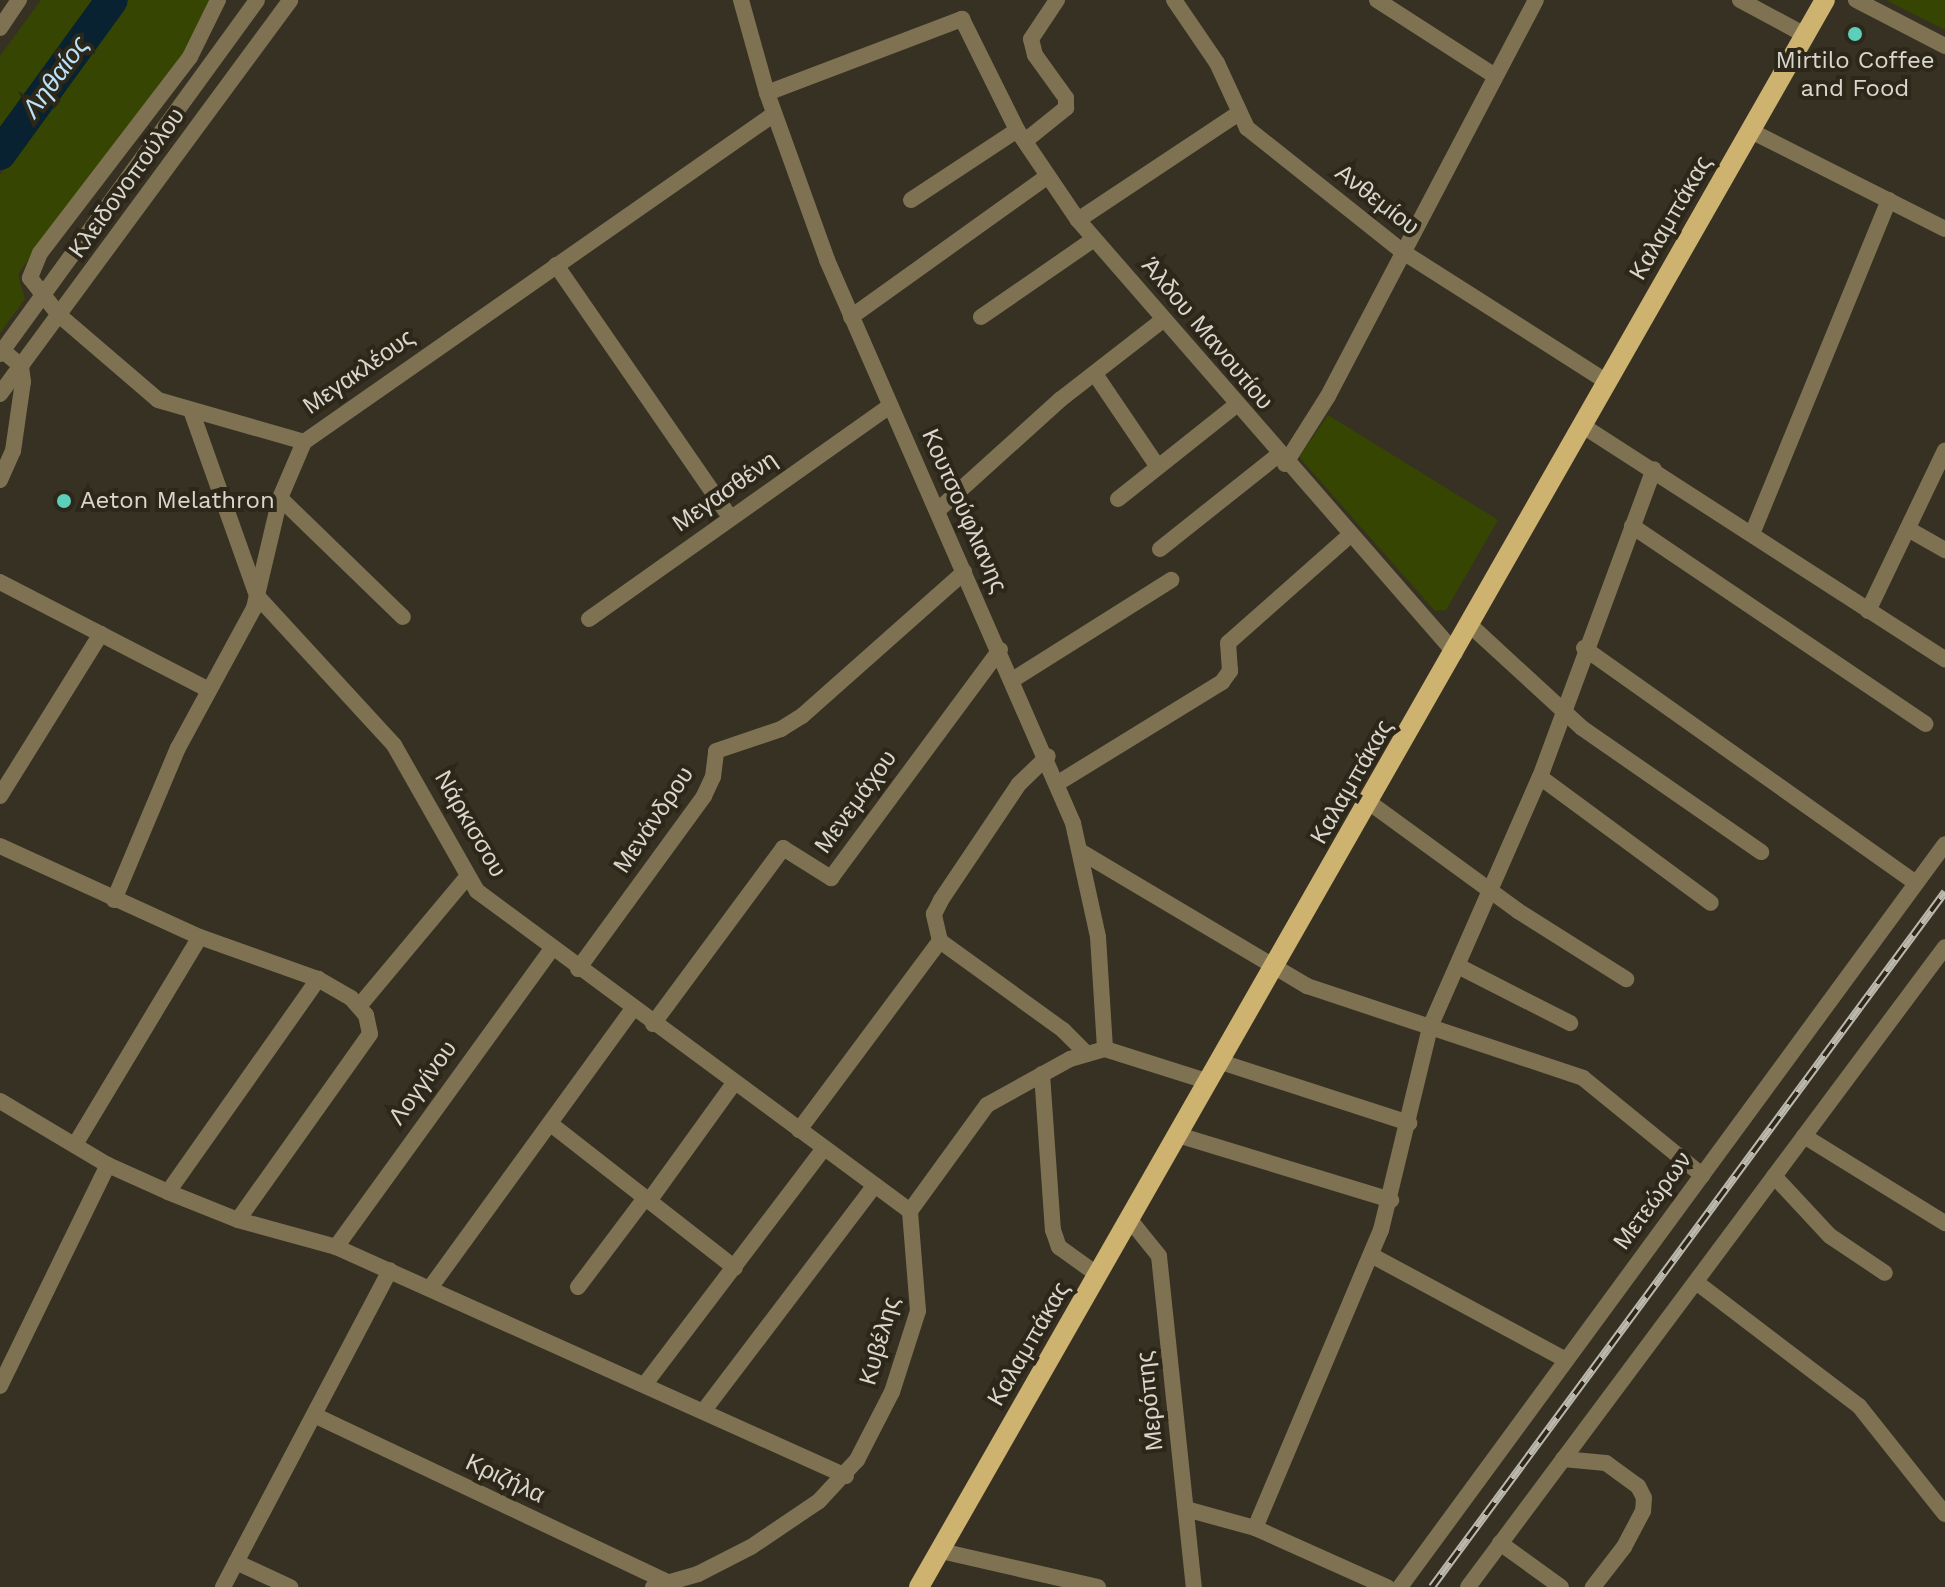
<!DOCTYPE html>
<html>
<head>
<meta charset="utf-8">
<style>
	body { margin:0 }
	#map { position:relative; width:1945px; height:1587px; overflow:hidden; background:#363122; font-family:"Work Sans",sans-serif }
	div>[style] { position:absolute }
	.green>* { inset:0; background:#364602 }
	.river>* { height:32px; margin:-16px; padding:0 16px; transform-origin:16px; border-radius:16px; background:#082231 }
	.minor>* { height:16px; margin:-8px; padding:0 8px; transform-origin:8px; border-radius:8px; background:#7f7253 }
	.tertiary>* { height:16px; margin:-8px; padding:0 8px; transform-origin:8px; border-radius:8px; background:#7f7253 }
	.primary>* { height:20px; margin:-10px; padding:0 10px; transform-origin:10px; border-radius:10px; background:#cdb270 }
	.rail>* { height:8px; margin-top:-4px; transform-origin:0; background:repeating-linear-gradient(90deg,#2c2719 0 15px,#bbb8ae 0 30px); box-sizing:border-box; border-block:2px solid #bbb8ae }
	.dots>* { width:22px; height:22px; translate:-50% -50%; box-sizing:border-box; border:4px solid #2c2719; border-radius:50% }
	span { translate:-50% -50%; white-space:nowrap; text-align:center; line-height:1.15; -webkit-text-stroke:8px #2c2719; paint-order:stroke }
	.poi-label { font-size:24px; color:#d9d6cd }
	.left { translate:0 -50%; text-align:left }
	.street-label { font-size:24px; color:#d9d6cd }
	.water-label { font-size:26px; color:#bae1fa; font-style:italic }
</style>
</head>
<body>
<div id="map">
	<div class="green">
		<i style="clip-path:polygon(41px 0,92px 0,0 128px,0 56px)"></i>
		<i style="clip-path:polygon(128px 0,211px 0,182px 57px,22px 268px,18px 275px,25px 299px,0 333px,0 175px)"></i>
		<i style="clip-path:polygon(1886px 0,1945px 0,1945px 30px)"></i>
		<i style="clip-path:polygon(1328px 415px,1498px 520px,1446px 610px,1435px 611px,1299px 457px)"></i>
	</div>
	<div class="river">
		<i style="left:0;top:154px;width:190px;rotate:-54deg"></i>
	</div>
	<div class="minor">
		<i style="left:218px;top:0;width:64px;rotate:116.2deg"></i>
		<i style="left:190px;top:57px;width:247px;rotate:127.4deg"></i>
		<i style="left:40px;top:253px;width:27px;rotate:112deg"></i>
		<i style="left:30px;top:278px;width:47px;rotate:51.9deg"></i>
		<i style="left:59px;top:315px;width:130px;rotate:40.6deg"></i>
		<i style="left:158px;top:400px;width:152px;rotate:16deg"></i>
		<i style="left:741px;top:0;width:97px;rotate:74.4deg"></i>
		<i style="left:767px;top:93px;width:177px;rotate:70.2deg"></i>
		<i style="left:827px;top:260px;width:614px;rotate:66.4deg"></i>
		<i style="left:1073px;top:823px;width:117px;rotate:77.6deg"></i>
		<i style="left:1098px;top:937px;width:112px;rotate:86.4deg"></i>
		<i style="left:1174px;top:0;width:76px;rotate:55.7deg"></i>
		<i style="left:1217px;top:63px;width:72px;rotate:65.2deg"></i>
		<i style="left:1247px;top:128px;width:199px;rotate:38.5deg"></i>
		<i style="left:1403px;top:252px;width:242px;rotate:32.5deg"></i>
		<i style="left:1377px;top:0;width:140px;rotate:32.8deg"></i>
		<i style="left:1740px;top:0;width:74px;rotate:28.3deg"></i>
		<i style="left:1856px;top:0;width:100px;rotate:27.3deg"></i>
		<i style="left:0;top:28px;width:34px;rotate:-56deg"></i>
		<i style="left:767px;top:93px;width:209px;rotate:-20.8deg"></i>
		<i style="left:962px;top:19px;width:124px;rotate:63.6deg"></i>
		<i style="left:1017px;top:130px;width:109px;rotate:55.9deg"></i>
		<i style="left:1078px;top:220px;width:574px;rotate:48.95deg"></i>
		<i style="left:1751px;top:131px;width:217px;rotate:26.8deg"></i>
		<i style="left:1025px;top:141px;width:53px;rotate:-38.8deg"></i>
		<i style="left:1066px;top:108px;width:10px;rotate:-90deg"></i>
		<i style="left:1066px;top:98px;width:53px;rotate:-125.8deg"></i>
		<i style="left:1035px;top:55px;width:16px;rotate:-104deg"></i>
		<i style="left:1031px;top:39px;width:47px;rotate:-56.3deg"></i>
		<i style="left:911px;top:200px;width:127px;rotate:-33.4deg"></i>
		<i style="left:1078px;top:220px;width:193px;rotate:-33.6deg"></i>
		<i style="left:556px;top:265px;width:305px;rotate:55.4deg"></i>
		<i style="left:851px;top:317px;width:242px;rotate:-35.6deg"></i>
		<i style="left:981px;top:317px;width:137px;rotate:-34.6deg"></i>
		<i style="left:1095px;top:374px;width:112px;rotate:55.9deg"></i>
		<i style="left:192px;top:413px;width:194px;rotate:70.4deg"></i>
		<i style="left:257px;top:596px;width:202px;rotate:47.4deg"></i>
		<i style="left:394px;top:745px;width:168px;rotate:60.4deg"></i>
		<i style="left:477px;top:891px;width:538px;rotate:36.47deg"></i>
		<i style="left:1583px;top:426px;width:431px;rotate:32.8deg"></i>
		<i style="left:1285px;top:464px;width:80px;rotate:-57.7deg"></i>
		<i style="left:1328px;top:396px;width:447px;rotate:-62.3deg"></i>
		<i style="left:0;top:480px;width:32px;rotate:-66deg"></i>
		<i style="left:13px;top:451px;width:70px;rotate:-81.8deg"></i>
		<i style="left:23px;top:382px;width:16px;rotate:-97deg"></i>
		<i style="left:21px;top:366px;width:25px;rotate:-140deg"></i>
		<i style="left:280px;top:498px;width:171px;rotate:44.1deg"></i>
		<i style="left:1118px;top:499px;width:151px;rotate:-38.5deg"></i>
		<i style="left:937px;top:511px;width:167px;rotate:-42.1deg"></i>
		<i style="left:1061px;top:399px;width:129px;rotate:-37.8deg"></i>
		<i style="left:1632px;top:526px;width:354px;rotate:34deg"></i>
		<i style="left:1908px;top:529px;width:43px;rotate:29.6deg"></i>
		<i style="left:1752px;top:534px;width:361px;rotate:-67.7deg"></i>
		<i style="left:1160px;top:549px;width:151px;rotate:-38.5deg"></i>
		<i style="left:0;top:582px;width:235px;rotate:27.3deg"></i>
		<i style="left:1868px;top:611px;width:178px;rotate:-64.4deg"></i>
		<i style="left:589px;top:619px;width:369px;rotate:-35.3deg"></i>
		<i style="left:1470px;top:625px;width:152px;rotate:42.6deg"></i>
		<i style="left:1582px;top:728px;width:218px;rotate:34.7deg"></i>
		<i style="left:1584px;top:648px;width:407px;rotate:35.3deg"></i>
		<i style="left:1014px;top:679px;width:186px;rotate:-32.2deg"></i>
		<i style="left:1540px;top:777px;width:212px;rotate:36.4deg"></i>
		<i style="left:1058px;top:783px;width:193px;rotate:-31.6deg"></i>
		<i style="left:1222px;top:682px;width:14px;rotate:-54deg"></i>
		<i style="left:1230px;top:671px;width:28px;rotate:-94deg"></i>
		<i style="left:1228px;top:643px;width:160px;rotate:-41.5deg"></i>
		<i style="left:0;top:796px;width:191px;rotate:-58.1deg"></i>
		<i style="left:1370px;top:803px;width:183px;rotate:36.1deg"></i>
		<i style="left:1518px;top:911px;width:128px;rotate:32.2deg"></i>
		<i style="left:0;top:846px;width:220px;rotate:24.5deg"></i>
		<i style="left:200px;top:937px;width:125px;rotate:19.6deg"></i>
		<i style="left:318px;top:979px;width:38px;rotate:30deg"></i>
		<i style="left:351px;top:998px;width:23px;rotate:49deg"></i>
		<i style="left:366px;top:1015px;width:19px;rotate:78deg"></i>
		<i style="left:370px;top:1034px;width:228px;rotate:125.4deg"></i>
		<i style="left:1083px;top:853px;width:261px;rotate:30.7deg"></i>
		<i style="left:1307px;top:986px;width:291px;rotate:18.4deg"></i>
		<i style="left:1583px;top:1078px;width:154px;rotate:39.2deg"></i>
		<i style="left:114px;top:900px;width:165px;rotate:-67.2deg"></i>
		<i style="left:178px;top:748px;width:159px;rotate:-61.5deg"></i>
		<i style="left:254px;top:608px;width:113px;rotate:-76.7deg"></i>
		<i style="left:280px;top:498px;width:61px;rotate:-66.8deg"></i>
		<i style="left:304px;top:442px;width:573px;rotate:-34.91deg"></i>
		<i style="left:940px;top:941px;width:28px;rotate:-103deg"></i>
		<i style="left:934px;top:914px;width:16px;rotate:-63deg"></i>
		<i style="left:941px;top:900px;width:140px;rotate:-56.1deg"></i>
		<i style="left:1019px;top:784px;width:40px;rotate:-44deg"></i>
		<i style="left:940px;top:941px;width:152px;rotate:35.9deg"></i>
		<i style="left:1063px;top:1030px;width:33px;rotate:45deg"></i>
		<i style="left:1458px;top:966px;width:126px;rotate:27deg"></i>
		<i style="left:578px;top:969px;width:214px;rotate:-53.9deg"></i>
		<i style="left:704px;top:796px;width:21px;rotate:-65deg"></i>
		<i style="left:713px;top:777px;width:26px;rotate:-83deg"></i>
		<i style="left:716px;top:751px;width:69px;rotate:-18.7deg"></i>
		<i style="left:781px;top:729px;width:25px;rotate:-32deg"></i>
		<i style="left:802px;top:716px;width:217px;rotate:-41.6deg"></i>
		<i style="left:360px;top:1005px;width:167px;rotate:-50.1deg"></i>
		<i style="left:653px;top:1024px;width:219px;rotate:-53.5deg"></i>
		<i style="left:783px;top:848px;width:57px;rotate:32deg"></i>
		<i style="left:831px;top:878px;width:284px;rotate:-53.5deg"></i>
		<i style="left:1221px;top:1062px;width:198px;rotate:18deg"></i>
		<i style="left:1042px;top:1074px;width:156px;rotate:86deg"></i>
		<i style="left:1053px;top:1230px;width:18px;rotate:71deg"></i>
		<i style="left:1059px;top:1247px;width:48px;rotate:35.7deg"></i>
		<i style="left:0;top:1101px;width:126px;rotate:30.7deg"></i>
		<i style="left:108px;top:1165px;width:66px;rotate:24.2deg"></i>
		<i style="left:168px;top:1192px;width:75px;rotate:21.8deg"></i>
		<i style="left:238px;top:1220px;width:102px;rotate:15.4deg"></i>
		<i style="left:336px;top:1247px;width:559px;rotate:24.18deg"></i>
		<i style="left:552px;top:1125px;width:232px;rotate:38deg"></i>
		<i style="left:799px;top:1130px;width:236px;rotate:-53.3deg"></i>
		<i style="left:1178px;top:1135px;width:223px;rotate:17deg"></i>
		<i style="left:1804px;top:1136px;width:166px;rotate:31.7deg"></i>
		<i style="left:76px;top:1143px;width:240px;rotate:-59deg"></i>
		<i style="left:1774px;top:1176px;width:82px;rotate:47deg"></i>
		<i style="left:1830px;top:1236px;width:66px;rotate:33.9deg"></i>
		<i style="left:168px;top:1192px;width:261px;rotate:-54.8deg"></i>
		<i style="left:649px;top:1201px;width:145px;rotate:-54.2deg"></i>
		<i style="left:1130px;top:1220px;width:46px;rotate:51.1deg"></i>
		<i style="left:1159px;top:1256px;width:333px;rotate:84deg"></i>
		<i style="left:336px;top:1247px;width:368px;rotate:-54.1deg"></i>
		<i style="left:1371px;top:1255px;width:221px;rotate:28.3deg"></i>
		<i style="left:1696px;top:1282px;width:205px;rotate:37.3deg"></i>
		<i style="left:1859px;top:1406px;width:138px;rotate:51.5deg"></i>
		<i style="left:578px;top:1287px;width:111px;rotate:-53deg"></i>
		<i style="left:430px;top:1288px;width:345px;rotate:-54deg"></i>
		<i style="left:645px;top:1384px;width:296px;rotate:-52.8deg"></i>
		<i style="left:0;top:1386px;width:246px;rotate:-64deg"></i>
		<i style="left:705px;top:1409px;width:281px;rotate:-52.8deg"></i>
		<i style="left:314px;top:1415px;width:395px;rotate:25.3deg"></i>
		<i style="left:1563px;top:1459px;width:43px;rotate:5.3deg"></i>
		<i style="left:1606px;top:1463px;width:39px;rotate:36deg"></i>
		<i style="left:1638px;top:1486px;width:13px;rotate:63deg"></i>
		<i style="left:1644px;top:1498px;width:13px;rotate:94deg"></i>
		<i style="left:1643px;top:1511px;width:41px;rotate:117.8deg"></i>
		<i style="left:1624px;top:1547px;width:51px;rotate:127.8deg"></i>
		<i style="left:1186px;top:1509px;width:72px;rotate:15.4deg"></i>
		<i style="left:1255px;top:1528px;width:145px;rotate:24.1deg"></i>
		<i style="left:1255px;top:1528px;width:324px;rotate:-67.1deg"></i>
		<i style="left:1381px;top:1230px;width:209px;rotate:-76.4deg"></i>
		<i style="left:1430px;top:1027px;width:273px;rotate:-66.3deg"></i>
		<i style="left:1540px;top:777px;width:328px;rotate:-69.7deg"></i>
		<i style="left:1500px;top:1543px;width:75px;rotate:35.8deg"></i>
		<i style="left:941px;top:1551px;width:161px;rotate:12.9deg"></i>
		<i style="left:236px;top:1562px;width:60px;rotate:24.8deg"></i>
		<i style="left:223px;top:1587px;width:358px;rotate:-62.2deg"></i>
		<i style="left:653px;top:1587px;width:47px;rotate:-16.1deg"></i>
		<i style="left:698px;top:1574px;width:59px;rotate:-27deg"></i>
		<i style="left:751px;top:1547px;width:82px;rotate:-34.1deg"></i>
		<i style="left:819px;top:1501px;width:56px;rotate:-47.2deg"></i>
		<i style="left:857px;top:1460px;width:76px;rotate:-62.8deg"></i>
		<i style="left:892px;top:1392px;width:85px;rotate:-72.2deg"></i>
		<i style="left:918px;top:1311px;width:100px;rotate:-94.6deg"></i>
		<i style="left:910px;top:1211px;width:131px;rotate:-54deg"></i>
		<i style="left:987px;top:1105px;width:95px;rotate:-29deg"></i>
		<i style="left:1070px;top:1059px;width:36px;rotate:-16deg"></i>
		<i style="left:1105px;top:1049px;width:109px;rotate:17.6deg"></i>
		<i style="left:1468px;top:1587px;width:798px;rotate:-53.3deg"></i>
	</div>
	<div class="tertiary">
		<i style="left:0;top:354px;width:437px;rotate:-54deg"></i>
		<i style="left:0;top:394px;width:489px;rotate:-53.6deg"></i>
		<i style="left:1400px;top:1587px;width:921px;rotate:-53.74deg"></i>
	</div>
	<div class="primary">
		<i style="left:919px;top:1587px;width:1827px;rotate:-60.28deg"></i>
	</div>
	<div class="rail">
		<i style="left:1432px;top:1587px;width:864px;rotate:-53.57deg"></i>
	</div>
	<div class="dots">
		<i style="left:1855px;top:34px;background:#5cceba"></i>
		<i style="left:64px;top:501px;background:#5cceba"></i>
	</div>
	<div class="poi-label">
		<span style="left:1855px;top:75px">Mirtilo Coffee<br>and Food</span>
		<span class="left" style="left:80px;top:501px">Aeton Melathron</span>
	</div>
	<div class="street-label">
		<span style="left:127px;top:183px;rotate:-54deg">Κλειδονοπούλου</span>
		<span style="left:1377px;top:200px;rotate:38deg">Ανθεμίου</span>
		<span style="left:1671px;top:218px;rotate:-60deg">Καλαμπάκας</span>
		<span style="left:1207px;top:334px;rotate:50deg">Άλδου Μανουτίου</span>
		<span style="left:359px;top:372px;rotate:-35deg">Μεγακλέους</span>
		<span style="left:725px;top:492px;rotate:-35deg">Μεγασθένη</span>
		<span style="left:964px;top:511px;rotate:66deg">Κουτσούφλιανης</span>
		<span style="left:1352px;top:782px;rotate:-60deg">Καλαμπάκας</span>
		<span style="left:856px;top:802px;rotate:-54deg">Μενεμάχου</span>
		<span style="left:654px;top:820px;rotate:-56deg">Μενάνδρου</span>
		<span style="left:470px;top:824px;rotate:60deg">Νάρκισσου</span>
		<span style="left:423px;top:1083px;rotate:-54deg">Λογγίνου</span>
		<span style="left:1653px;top:1201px;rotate:-54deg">Μετεώρων</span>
		<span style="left:880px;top:1341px;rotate:-74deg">Κυβέλης</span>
		<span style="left:1029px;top:1344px;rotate:-60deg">Καλαμπάκας</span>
		<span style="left:1150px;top:1401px;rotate:-96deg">Μερόπης</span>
		<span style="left:505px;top:1479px;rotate:25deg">Κριζήλα</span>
	</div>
	<div class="water-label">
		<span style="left:56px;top:77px;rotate:-54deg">Ληθαίος</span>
	</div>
</div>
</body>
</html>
